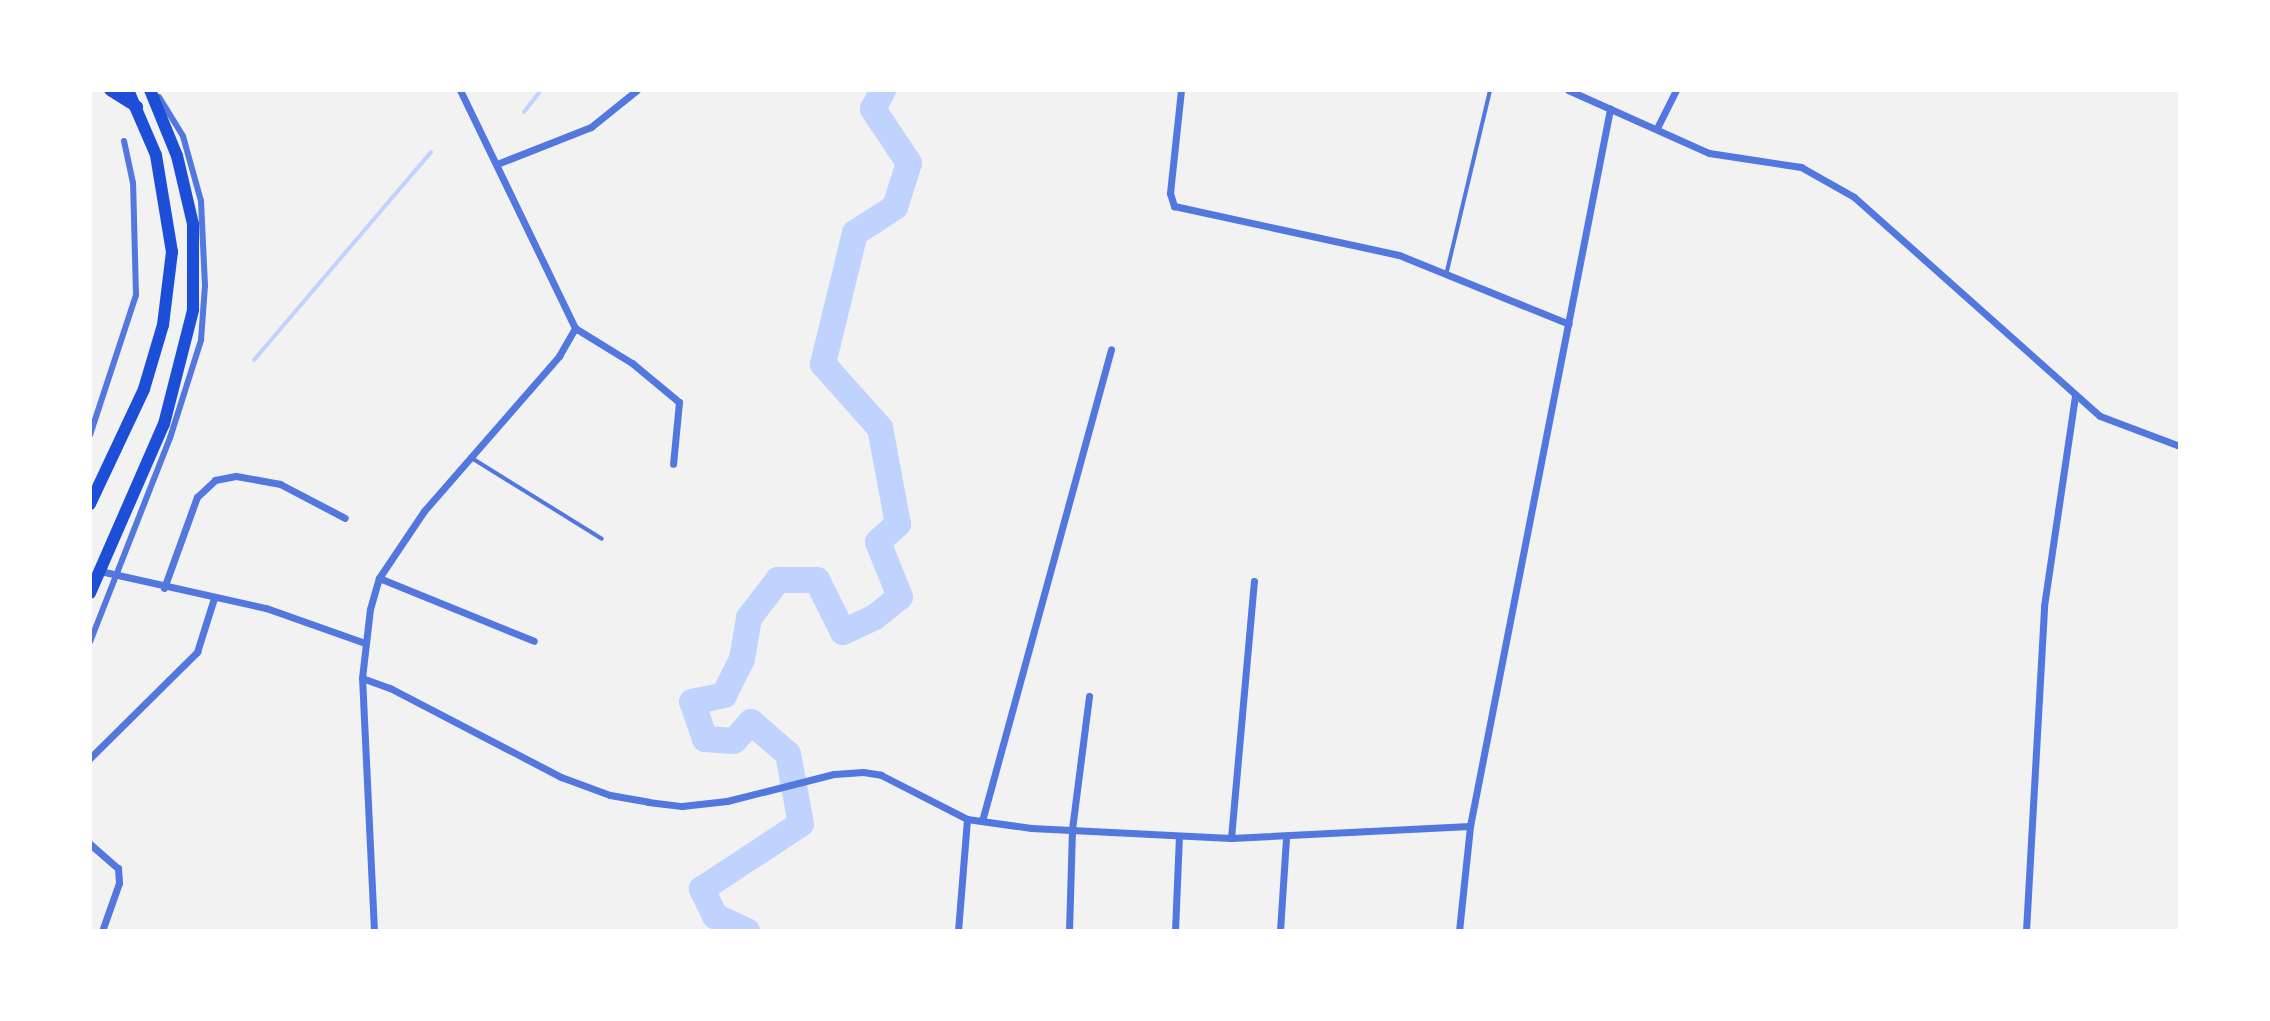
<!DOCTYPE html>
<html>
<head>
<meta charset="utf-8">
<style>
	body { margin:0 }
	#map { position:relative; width:2270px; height:1021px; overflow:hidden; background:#f2f2f2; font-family:"DM Sans",sans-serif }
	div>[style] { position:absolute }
	.stream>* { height:4px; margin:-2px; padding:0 2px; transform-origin:2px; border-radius:2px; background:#bfd3fe }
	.river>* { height:26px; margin:-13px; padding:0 13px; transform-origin:13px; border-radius:13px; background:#bfd3fe }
	.service>* { height:4px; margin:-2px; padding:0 2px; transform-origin:2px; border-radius:2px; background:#5277de }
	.pedestrian>* { height:6px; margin:-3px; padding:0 3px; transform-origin:3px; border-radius:3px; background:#5277de }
	.minor>* { height:7px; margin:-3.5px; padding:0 3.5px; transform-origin:3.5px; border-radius:3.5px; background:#5277de }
	.primary>* { height:12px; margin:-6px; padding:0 6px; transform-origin:6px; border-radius:6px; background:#1d4ed8 }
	span { translate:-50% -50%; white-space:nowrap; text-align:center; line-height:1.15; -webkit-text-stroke:8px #fff; paint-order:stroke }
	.frame { position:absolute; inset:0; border:92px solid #fff; pointer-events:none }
</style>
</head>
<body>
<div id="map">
	<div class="stream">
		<i style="left:524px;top:112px;width:28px;rotate:-52deg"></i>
		<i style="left:254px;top:360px;width:273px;rotate:-49.6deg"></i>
	</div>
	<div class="river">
		<i style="left:747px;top:931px;width:35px;rotate:-155deg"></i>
		<i style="left:715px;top:916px;width:30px;rotate:-116deg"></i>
		<i style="left:702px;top:889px;width:118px;rotate:-33.3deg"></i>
		<i style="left:801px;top:824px;width:71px;rotate:-100.5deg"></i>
		<i style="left:788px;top:754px;width:49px;rotate:-139.1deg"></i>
		<i style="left:751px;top:722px;width:25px;rotate:132deg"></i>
		<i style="left:734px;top:741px;width:29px;rotate:-176deg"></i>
		<i style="left:705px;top:739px;width:39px;rotate:-109deg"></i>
		<i style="left:692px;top:702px;width:33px;rotate:-12deg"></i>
		<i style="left:724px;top:695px;width:40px;rotate:-63.4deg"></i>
		<i style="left:742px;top:659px;width:42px;rotate:-80.3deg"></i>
		<i style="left:749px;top:618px;width:48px;rotate:-52.7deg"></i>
		<i style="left:778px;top:580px;width:39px"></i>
		<i style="left:817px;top:580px;width:58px;rotate:63.4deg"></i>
		<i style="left:843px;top:632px;width:35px;rotate:-25deg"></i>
		<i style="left:875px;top:617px;width:32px;rotate:-39deg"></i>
		<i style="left:900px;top:597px;width:59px;rotate:-111.8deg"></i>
		<i style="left:878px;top:542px;width:27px;rotate:-42deg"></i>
		<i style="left:898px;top:524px;width:98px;rotate:-100.6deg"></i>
		<i style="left:880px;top:428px;width:86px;rotate:-131.7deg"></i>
		<i style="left:823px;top:364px;width:135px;rotate:-76.3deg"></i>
		<i style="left:855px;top:233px;width:48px;rotate:-33deg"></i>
		<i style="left:895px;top:207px;width:46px;rotate:-72.3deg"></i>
		<i style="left:909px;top:163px;width:65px;rotate:-123.7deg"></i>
		<i style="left:873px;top:109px;width:21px;rotate:-62deg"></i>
	</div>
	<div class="service">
		<i style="left:1447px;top:271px;width:186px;rotate:-76.6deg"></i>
		<i style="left:470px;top:457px;width:155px;rotate:31.8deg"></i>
	</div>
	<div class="pedestrian">
		<i style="left:90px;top:435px;width:147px;rotate:-71.8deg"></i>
		<i style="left:136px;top:295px;width:112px;rotate:-91.5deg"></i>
		<i style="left:133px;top:183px;width:43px;rotate:-102.1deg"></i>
		<i style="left:90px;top:642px;width:219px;rotate:-68.6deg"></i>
		<i style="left:170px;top:438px;width:103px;rotate:-72.4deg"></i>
		<i style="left:201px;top:340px;width:54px;rotate:-85.8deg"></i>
		<i style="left:205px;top:286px;width:85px;rotate:-92.7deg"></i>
		<i style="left:201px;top:201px;width:67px;rotate:-105.5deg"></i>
		<i style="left:183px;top:136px;width:46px;rotate:-121.6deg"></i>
	</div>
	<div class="minor">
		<i style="left:460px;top:90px;width:264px;rotate:64.2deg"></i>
		<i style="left:1181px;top:90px;width:104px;rotate:96.1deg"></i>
		<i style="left:1170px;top:193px;width:14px;rotate:73deg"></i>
		<i style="left:1174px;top:206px;width:230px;rotate:12.3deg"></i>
		<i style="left:1399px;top:255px;width:183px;rotate:22.1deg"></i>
		<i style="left:1568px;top:90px;width:154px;rotate:24.1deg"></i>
		<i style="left:1709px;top:153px;width:93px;rotate:8.7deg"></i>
		<i style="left:1801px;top:167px;width:61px;rotate:29.5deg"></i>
		<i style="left:1854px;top:197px;width:329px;rotate:41.7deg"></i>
		<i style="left:2100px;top:416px;width:85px;rotate:20.6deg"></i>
		<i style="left:1657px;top:128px;width:42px;rotate:-63.4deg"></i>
		<i style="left:497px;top:164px;width:101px;rotate:-21.5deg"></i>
		<i style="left:591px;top:127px;width:59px;rotate:-38.8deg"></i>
		<i style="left:575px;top:328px;width:67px;rotate:31.6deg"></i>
		<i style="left:632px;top:363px;width:61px;rotate:39.7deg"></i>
		<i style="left:679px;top:402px;width:62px;rotate:95.5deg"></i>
		<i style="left:100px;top:571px;width:170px;rotate:12.6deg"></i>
		<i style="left:266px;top:608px;width:105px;rotate:19.5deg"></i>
		<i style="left:379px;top:578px;width:167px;rotate:22.1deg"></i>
		<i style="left:164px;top:588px;width:97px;rotate:-70.1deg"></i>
		<i style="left:197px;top:497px;width:25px;rotate:-43deg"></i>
		<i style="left:215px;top:480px;width:21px;rotate:-11deg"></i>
		<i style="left:236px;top:476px;width:45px;rotate:10.3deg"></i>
		<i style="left:280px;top:484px;width:73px;rotate:27.6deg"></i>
		<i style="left:362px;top:678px;width:30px;rotate:20deg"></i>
		<i style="left:390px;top:688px;width:193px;rotate:27.5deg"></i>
		<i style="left:561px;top:777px;width:52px;rotate:20.2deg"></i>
		<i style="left:610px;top:795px;width:39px;rotate:10deg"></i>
		<i style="left:648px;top:802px;width:34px;rotate:7deg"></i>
		<i style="left:682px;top:806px;width:45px;rotate:-6.3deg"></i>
		<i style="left:727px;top:801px;width:110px;rotate:-14.2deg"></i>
		<i style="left:834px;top:774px;width:29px;rotate:-4deg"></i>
		<i style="left:863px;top:772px;width:18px;rotate:9deg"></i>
		<i style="left:881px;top:775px;width:97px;rotate:27.1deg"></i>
		<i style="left:967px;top:819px;width:65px;rotate:8deg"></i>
		<i style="left:1031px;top:828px;width:200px;rotate:2.9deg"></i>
		<i style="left:1231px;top:838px;width:239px;rotate:-2.9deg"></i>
		<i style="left:90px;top:758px;width:151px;rotate:-44.7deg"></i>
		<i style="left:197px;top:652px;width:57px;rotate:-72.5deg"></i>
		<i style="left:982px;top:821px;width:489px;rotate:-74.7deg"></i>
		<i style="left:1231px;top:838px;width:258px;rotate:-84.9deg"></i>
		<i style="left:90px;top:844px;width:37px;rotate:41deg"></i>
		<i style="left:118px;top:868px;width:15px;rotate:86deg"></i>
		<i style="left:119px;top:883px;width:51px;rotate:109.5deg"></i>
		<i style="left:374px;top:931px;width:253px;rotate:-92.7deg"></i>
		<i style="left:362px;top:678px;width:69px;rotate:-83.4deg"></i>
		<i style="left:370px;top:609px;width:32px;rotate:-74deg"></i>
		<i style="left:379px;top:578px;width:81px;rotate:-56.1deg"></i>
		<i style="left:424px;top:511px;width:206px;rotate:-48.9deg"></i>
		<i style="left:559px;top:356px;width:32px;rotate:-60deg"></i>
		<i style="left:958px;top:931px;width:112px;rotate:-85.4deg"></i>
		<i style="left:1069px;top:931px;width:102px;rotate:-88.3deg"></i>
		<i style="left:1072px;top:829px;width:134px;rotate:-82.7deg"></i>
		<i style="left:1175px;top:931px;width:95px;rotate:-87.6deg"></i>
		<i style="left:1280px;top:931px;width:94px;rotate:-86.3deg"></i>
		<i style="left:1459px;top:931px;width:106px;rotate:-84deg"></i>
		<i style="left:1470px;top:826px;width:731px;rotate:-78.95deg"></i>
		<i style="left:2026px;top:931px;width:325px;rotate:-86.8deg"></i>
		<i style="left:2044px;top:606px;width:213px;rotate:-81.6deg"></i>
	</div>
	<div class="primary">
		<i style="left:110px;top:90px;width:32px;rotate:32deg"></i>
		<i style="left:90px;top:504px;width:127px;rotate:-64.8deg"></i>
		<i style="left:144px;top:389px;width:67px;rotate:-73.5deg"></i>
		<i style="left:163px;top:325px;width:74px;rotate:-83deg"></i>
		<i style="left:172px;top:252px;width:98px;rotate:-99.4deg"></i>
		<i style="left:156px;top:155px;width:71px;rotate:-113.3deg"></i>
		<i style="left:90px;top:593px;width:184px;rotate:-66.4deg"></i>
		<i style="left:164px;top:424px;width:118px;rotate:-75.7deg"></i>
		<i style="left:193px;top:310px;width:86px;rotate:-90deg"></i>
		<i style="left:193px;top:224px;width:70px;rotate:-103.2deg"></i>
		<i style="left:177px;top:156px;width:71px;rotate:-112.2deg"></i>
	</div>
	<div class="frame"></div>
</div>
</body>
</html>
